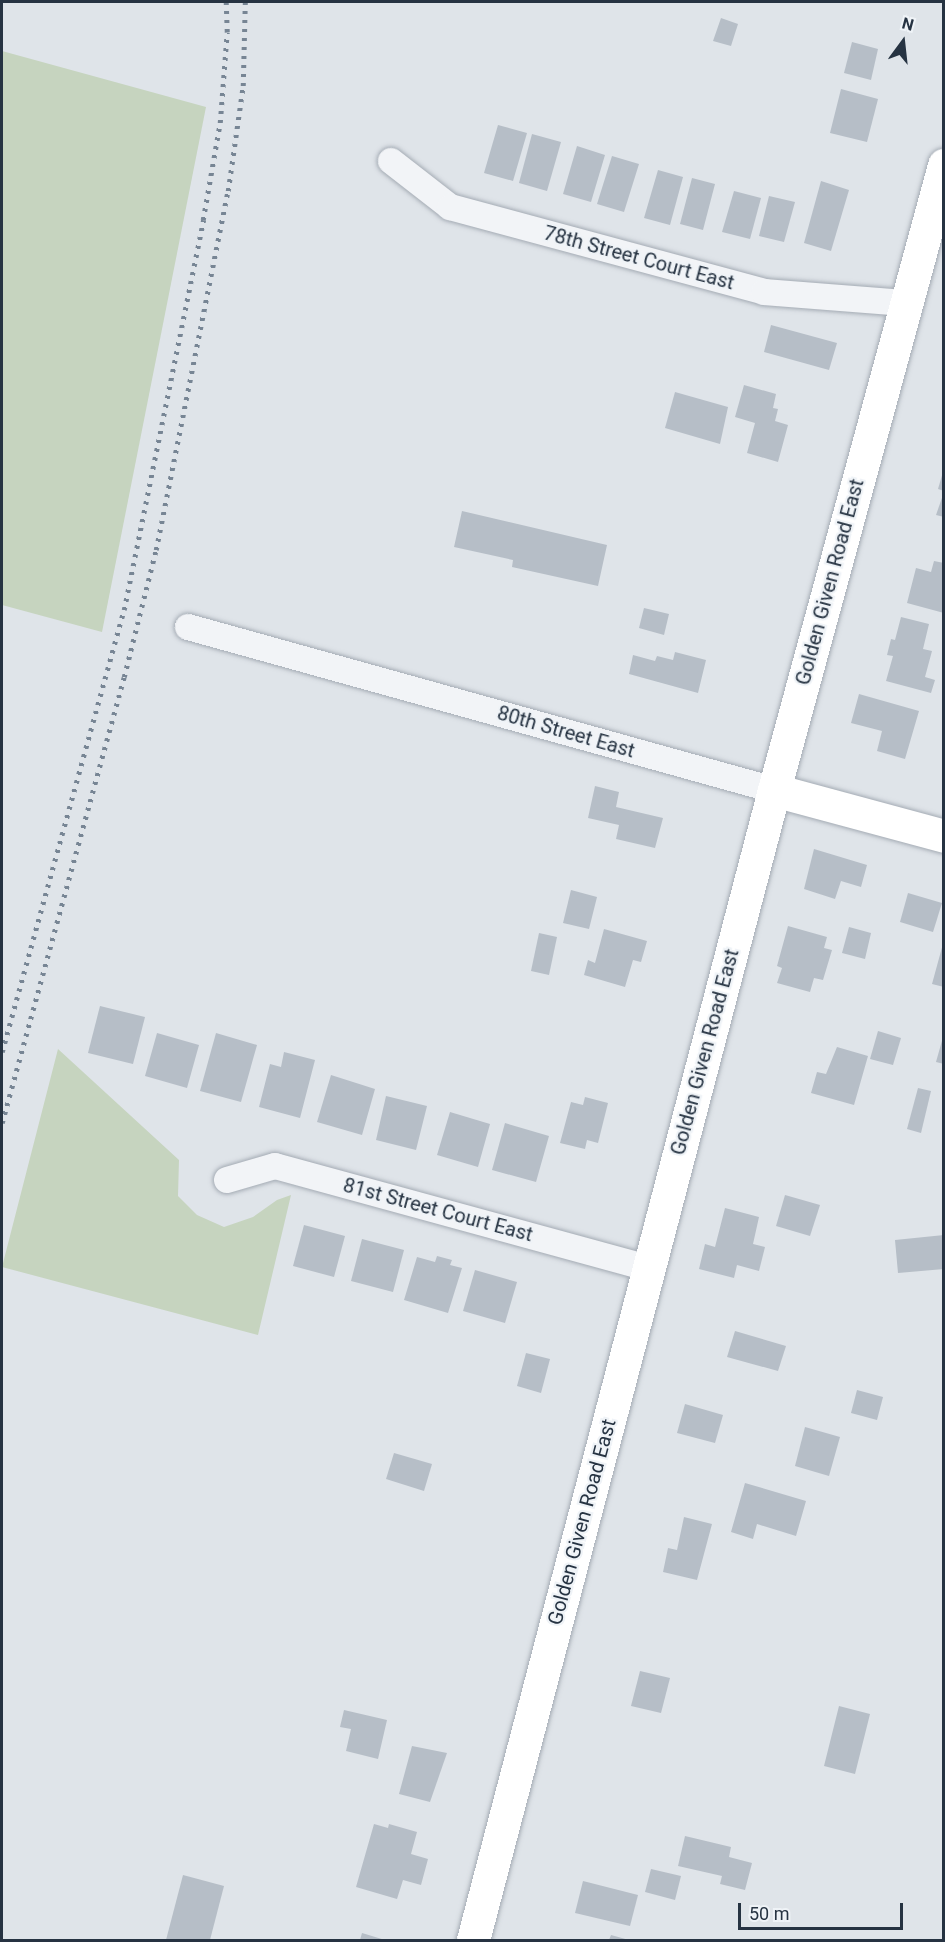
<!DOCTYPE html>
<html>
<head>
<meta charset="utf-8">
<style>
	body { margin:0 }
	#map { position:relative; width:945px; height:1942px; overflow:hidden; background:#dfe4e9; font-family:Roboto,sans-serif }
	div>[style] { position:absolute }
	.green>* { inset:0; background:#c6d4bf }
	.building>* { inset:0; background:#b6bec7 }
	.roads { filter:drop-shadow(0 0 2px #a4abb4) drop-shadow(0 0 2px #a4abb4) }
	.street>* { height:26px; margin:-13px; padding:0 13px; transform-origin:13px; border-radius:13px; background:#f2f4f7 }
	.secondary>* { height:33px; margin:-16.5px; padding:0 16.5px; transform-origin:16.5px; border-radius:16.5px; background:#fff }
	.rail>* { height:4.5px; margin-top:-2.25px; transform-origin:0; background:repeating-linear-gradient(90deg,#778594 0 3px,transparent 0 9px) }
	span { translate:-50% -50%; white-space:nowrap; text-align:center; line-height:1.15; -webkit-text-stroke:4.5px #eff3f7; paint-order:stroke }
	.street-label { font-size:20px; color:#263342 }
	.frame { position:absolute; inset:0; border:3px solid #263342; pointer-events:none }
	.north { position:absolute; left:873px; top:12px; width:60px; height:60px; -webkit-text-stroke:4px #eff3f7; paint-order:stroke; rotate:15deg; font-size:16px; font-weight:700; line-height:24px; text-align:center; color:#263342 }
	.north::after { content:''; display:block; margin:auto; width:21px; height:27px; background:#263342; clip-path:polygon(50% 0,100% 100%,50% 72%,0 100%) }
	.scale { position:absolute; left:738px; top:1903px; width:165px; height:27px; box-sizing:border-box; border:3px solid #263342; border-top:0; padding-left:8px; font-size:18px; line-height:21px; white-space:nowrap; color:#263342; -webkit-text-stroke:4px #eff3f7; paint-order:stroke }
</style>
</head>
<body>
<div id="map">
	<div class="green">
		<i style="clip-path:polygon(2px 51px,206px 107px,102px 632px,2px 605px)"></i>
		<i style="clip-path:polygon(58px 1049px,179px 1160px,178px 1196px,197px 1215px,224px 1227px,253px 1217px,277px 1200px,291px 1195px,258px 1335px,2px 1267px)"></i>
	</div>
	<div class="building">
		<i style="clip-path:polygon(721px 18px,738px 24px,731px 46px,713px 41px)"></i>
		<i style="clip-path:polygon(852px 42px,878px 49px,871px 80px,844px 73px)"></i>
		<i style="clip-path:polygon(841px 89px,878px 99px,867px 142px,830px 133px)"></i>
		<i style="clip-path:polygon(498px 125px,527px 133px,513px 181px,484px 173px)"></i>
		<i style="clip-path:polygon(532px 134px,561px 142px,547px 191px,519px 183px)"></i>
		<i style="clip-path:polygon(577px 146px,605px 155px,591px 202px,563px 194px)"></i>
		<i style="clip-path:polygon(612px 156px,639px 164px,624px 212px,597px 204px)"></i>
		<i style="clip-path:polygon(658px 170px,683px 177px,670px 225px,644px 218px)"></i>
		<i style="clip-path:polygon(692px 178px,715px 184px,703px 230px,680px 224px)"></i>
		<i style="clip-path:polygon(821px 181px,849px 190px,831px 251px,804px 243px)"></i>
		<i style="clip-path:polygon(734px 191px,761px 198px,750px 239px,722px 232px)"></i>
		<i style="clip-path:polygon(769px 196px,795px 202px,784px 242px,759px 236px)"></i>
		<i style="clip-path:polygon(771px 325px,837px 343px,829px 370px,764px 352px)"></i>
		<i style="clip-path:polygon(744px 385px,776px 394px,773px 408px,778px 409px,775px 421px,788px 425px,778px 462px,747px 453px,755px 423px,735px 417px)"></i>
		<i style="clip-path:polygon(675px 392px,728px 407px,720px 444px,665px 428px)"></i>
		<i style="clip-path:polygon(943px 472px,944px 472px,944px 491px,938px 489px)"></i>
		<i style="clip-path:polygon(944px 492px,944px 517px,936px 515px)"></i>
		<i style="clip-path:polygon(462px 511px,607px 545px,598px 586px,512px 567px,513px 560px,454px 547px)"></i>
		<i style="clip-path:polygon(934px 561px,944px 563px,944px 613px,907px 603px,916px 568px,931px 572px)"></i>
		<i style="clip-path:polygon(644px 608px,669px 614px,664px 635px,639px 628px)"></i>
		<i style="clip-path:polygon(901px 617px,929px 624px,923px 649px,932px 651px,925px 677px,935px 680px,931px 693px,886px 681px,893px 656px,887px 655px,891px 639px,895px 640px)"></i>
		<i style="clip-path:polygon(675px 652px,706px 660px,698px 693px,629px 674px,633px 655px,655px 661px,657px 656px,673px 660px)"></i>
		<i style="clip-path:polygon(859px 694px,919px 711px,905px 759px,877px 751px,882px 731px,851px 723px)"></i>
		<i style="clip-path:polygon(595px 786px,619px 792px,616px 807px,663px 818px,655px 848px,616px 839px,619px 825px,588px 818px)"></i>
		<i style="clip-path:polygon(814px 849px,867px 865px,861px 887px,841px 881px,835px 899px,804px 889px)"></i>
		<i style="clip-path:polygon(571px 890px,597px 897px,589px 929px,563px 923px)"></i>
		<i style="clip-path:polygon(908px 893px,942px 903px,933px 932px,900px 922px)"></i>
		<i style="clip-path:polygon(788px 926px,827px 937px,824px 948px,832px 950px,823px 980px,814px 978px,810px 992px,777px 983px,782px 968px,777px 966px)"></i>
		<i style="clip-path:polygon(849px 927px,871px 933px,865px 959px,842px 953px)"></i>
		<i style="clip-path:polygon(604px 929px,647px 941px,641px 962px,633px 960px,625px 987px,584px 975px,588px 960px,595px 963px)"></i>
		<i style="clip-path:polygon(539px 933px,557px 937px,549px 975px,531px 971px)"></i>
		<i style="clip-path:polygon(944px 940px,944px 987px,932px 984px)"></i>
		<i style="clip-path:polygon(100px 1006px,145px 1017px,133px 1064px,88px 1053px)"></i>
		<i style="clip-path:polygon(878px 1031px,901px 1038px,893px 1065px,870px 1059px)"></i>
		<i style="clip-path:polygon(157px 1033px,199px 1045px,187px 1088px,145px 1076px)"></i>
		<i style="clip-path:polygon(216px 1033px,257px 1045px,241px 1102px,200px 1091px)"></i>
		<i style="clip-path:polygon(943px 1037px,944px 1037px,944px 1064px,936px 1062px)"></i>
		<i style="clip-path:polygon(837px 1047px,868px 1056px,854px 1105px,811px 1093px,817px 1072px,826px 1074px)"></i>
		<i style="clip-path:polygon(284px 1052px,315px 1060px,300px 1118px,259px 1107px,270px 1064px,281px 1067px)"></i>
		<i style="clip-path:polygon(331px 1075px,375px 1089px,362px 1135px,317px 1122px)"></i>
		<i style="clip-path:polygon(918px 1088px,931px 1091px,921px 1133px,907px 1129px)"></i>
		<i style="clip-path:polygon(386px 1096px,427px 1106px,416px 1150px,376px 1140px)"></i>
		<i style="clip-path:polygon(585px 1097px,608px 1103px,598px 1143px,587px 1140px,585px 1149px,560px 1143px,571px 1102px,583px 1105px)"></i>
		<i style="clip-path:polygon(450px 1112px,490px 1124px,478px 1167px,437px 1155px)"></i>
		<i style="clip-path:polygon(505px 1123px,549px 1136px,536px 1182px,492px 1170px)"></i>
		<i style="clip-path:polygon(785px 1195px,820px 1205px,810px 1236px,776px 1226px)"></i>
		<i style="clip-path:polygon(725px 1208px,759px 1217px,753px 1244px,765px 1247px,759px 1271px,737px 1265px,734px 1278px,699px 1269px,705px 1244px,715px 1247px)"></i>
		<i style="clip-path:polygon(304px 1225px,345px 1236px,334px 1277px,293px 1266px)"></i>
		<i style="clip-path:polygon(944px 1235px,944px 1269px,898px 1273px,895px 1240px)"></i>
		<i style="clip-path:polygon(362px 1239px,404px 1250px,393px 1292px,351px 1281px)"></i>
		<i style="clip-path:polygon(437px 1256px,452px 1260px,450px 1265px,462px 1268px,448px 1313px,404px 1300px,417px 1257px,435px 1262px)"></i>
		<i style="clip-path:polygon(475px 1270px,517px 1282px,505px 1323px,463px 1311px)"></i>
		<i style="clip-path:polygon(735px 1331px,786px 1346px,778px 1371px,727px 1357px)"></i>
		<i style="clip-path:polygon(526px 1353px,550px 1359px,541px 1393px,517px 1386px)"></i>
		<i style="clip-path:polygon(857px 1390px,883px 1397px,877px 1420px,851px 1413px)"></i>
		<i style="clip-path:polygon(685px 1404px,723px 1415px,715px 1443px,677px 1433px)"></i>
		<i style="clip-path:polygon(805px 1427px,840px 1437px,829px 1476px,795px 1466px)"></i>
		<i style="clip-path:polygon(394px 1453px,432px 1464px,424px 1491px,386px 1479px)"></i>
		<i style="clip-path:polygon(745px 1483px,806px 1501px,796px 1536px,757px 1524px,753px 1539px,731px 1532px)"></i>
		<i style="clip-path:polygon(684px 1517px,712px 1524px,697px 1580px,663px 1572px,668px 1548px,677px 1550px)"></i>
		<i style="clip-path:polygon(640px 1671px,670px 1678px,661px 1713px,631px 1706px)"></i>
		<i style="clip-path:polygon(839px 1706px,870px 1714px,855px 1774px,824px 1766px)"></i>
		<i style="clip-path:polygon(344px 1710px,387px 1720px,378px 1759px,346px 1751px,351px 1729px,340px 1727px)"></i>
		<i style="clip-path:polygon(412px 1746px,447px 1753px,430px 1802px,399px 1794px)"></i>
		<i style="clip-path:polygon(374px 1824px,388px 1828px,389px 1824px,417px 1832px,411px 1854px,428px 1859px,421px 1885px,403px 1880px,397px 1899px,356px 1887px)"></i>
		<i style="clip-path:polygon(685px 1836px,731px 1847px,729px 1857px,752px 1863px,745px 1890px,720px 1884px,722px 1876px,678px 1866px)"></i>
		<i style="clip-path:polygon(651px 1869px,681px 1876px,675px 1900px,645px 1892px)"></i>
		<i style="clip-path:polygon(183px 1875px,224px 1886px,210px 1940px,166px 1940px)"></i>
		<i style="clip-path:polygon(583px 1881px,638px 1895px,630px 1926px,575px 1913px)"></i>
		<i style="clip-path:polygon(362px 1933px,385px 1940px,360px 1940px)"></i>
		<i style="clip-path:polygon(611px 1935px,629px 1940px,609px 1940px)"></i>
	</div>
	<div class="roads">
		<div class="street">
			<i style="left:391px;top:161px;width:75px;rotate:37.9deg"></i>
			<i style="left:450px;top:207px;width:325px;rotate:15.1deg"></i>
			<i style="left:764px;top:292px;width:141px;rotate:4.5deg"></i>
			<i style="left:188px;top:627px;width:608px;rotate:15.54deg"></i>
			<i style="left:227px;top:1180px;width:50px;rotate:-16.3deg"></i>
			<i style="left:275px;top:1166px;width:388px;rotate:15.3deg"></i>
		</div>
		<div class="secondary">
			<i style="left:774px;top:790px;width:176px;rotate:15.1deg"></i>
			<i style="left:473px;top:1940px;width:1189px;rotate:-75.33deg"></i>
			<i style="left:774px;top:790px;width:648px;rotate:-74.78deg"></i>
		</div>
	</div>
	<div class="rail">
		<i style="left:2px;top:1052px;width:459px;rotate:-74.6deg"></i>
		<i style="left:124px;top:610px;width:398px;rotate:-78.5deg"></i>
		<i style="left:203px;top:220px;width:98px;rotate:-80.1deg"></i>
		<i style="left:220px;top:123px;width:91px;rotate:-85.6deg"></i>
		<i style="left:227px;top:32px;width:30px;rotate:-92deg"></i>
		<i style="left:2px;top:1123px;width:462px;rotate:-74.7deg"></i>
		<i style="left:124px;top:677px;width:131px;rotate:-75.9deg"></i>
		<i style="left:156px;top:550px;width:366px;rotate:-78.7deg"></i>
		<i style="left:228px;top:191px;width:106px;rotate:-81.9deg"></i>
		<i style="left:243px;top:86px;width:84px;rotate:-88.6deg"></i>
	</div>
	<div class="street-label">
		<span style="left:639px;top:258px;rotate:15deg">78th Street Court East</span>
		<span style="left:830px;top:582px;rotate:-75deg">Golden Given Road East</span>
		<span style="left:566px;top:732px;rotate:16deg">80th Street East</span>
		<span style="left:705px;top:1052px;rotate:-75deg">Golden Given Road East</span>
		<span style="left:438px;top:1210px;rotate:15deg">81st Street Court East</span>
		<span style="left:582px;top:1522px;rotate:-75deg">Golden Given Road East</span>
	</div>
	<div class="frame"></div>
	<div class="north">N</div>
	<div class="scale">50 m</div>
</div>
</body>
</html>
